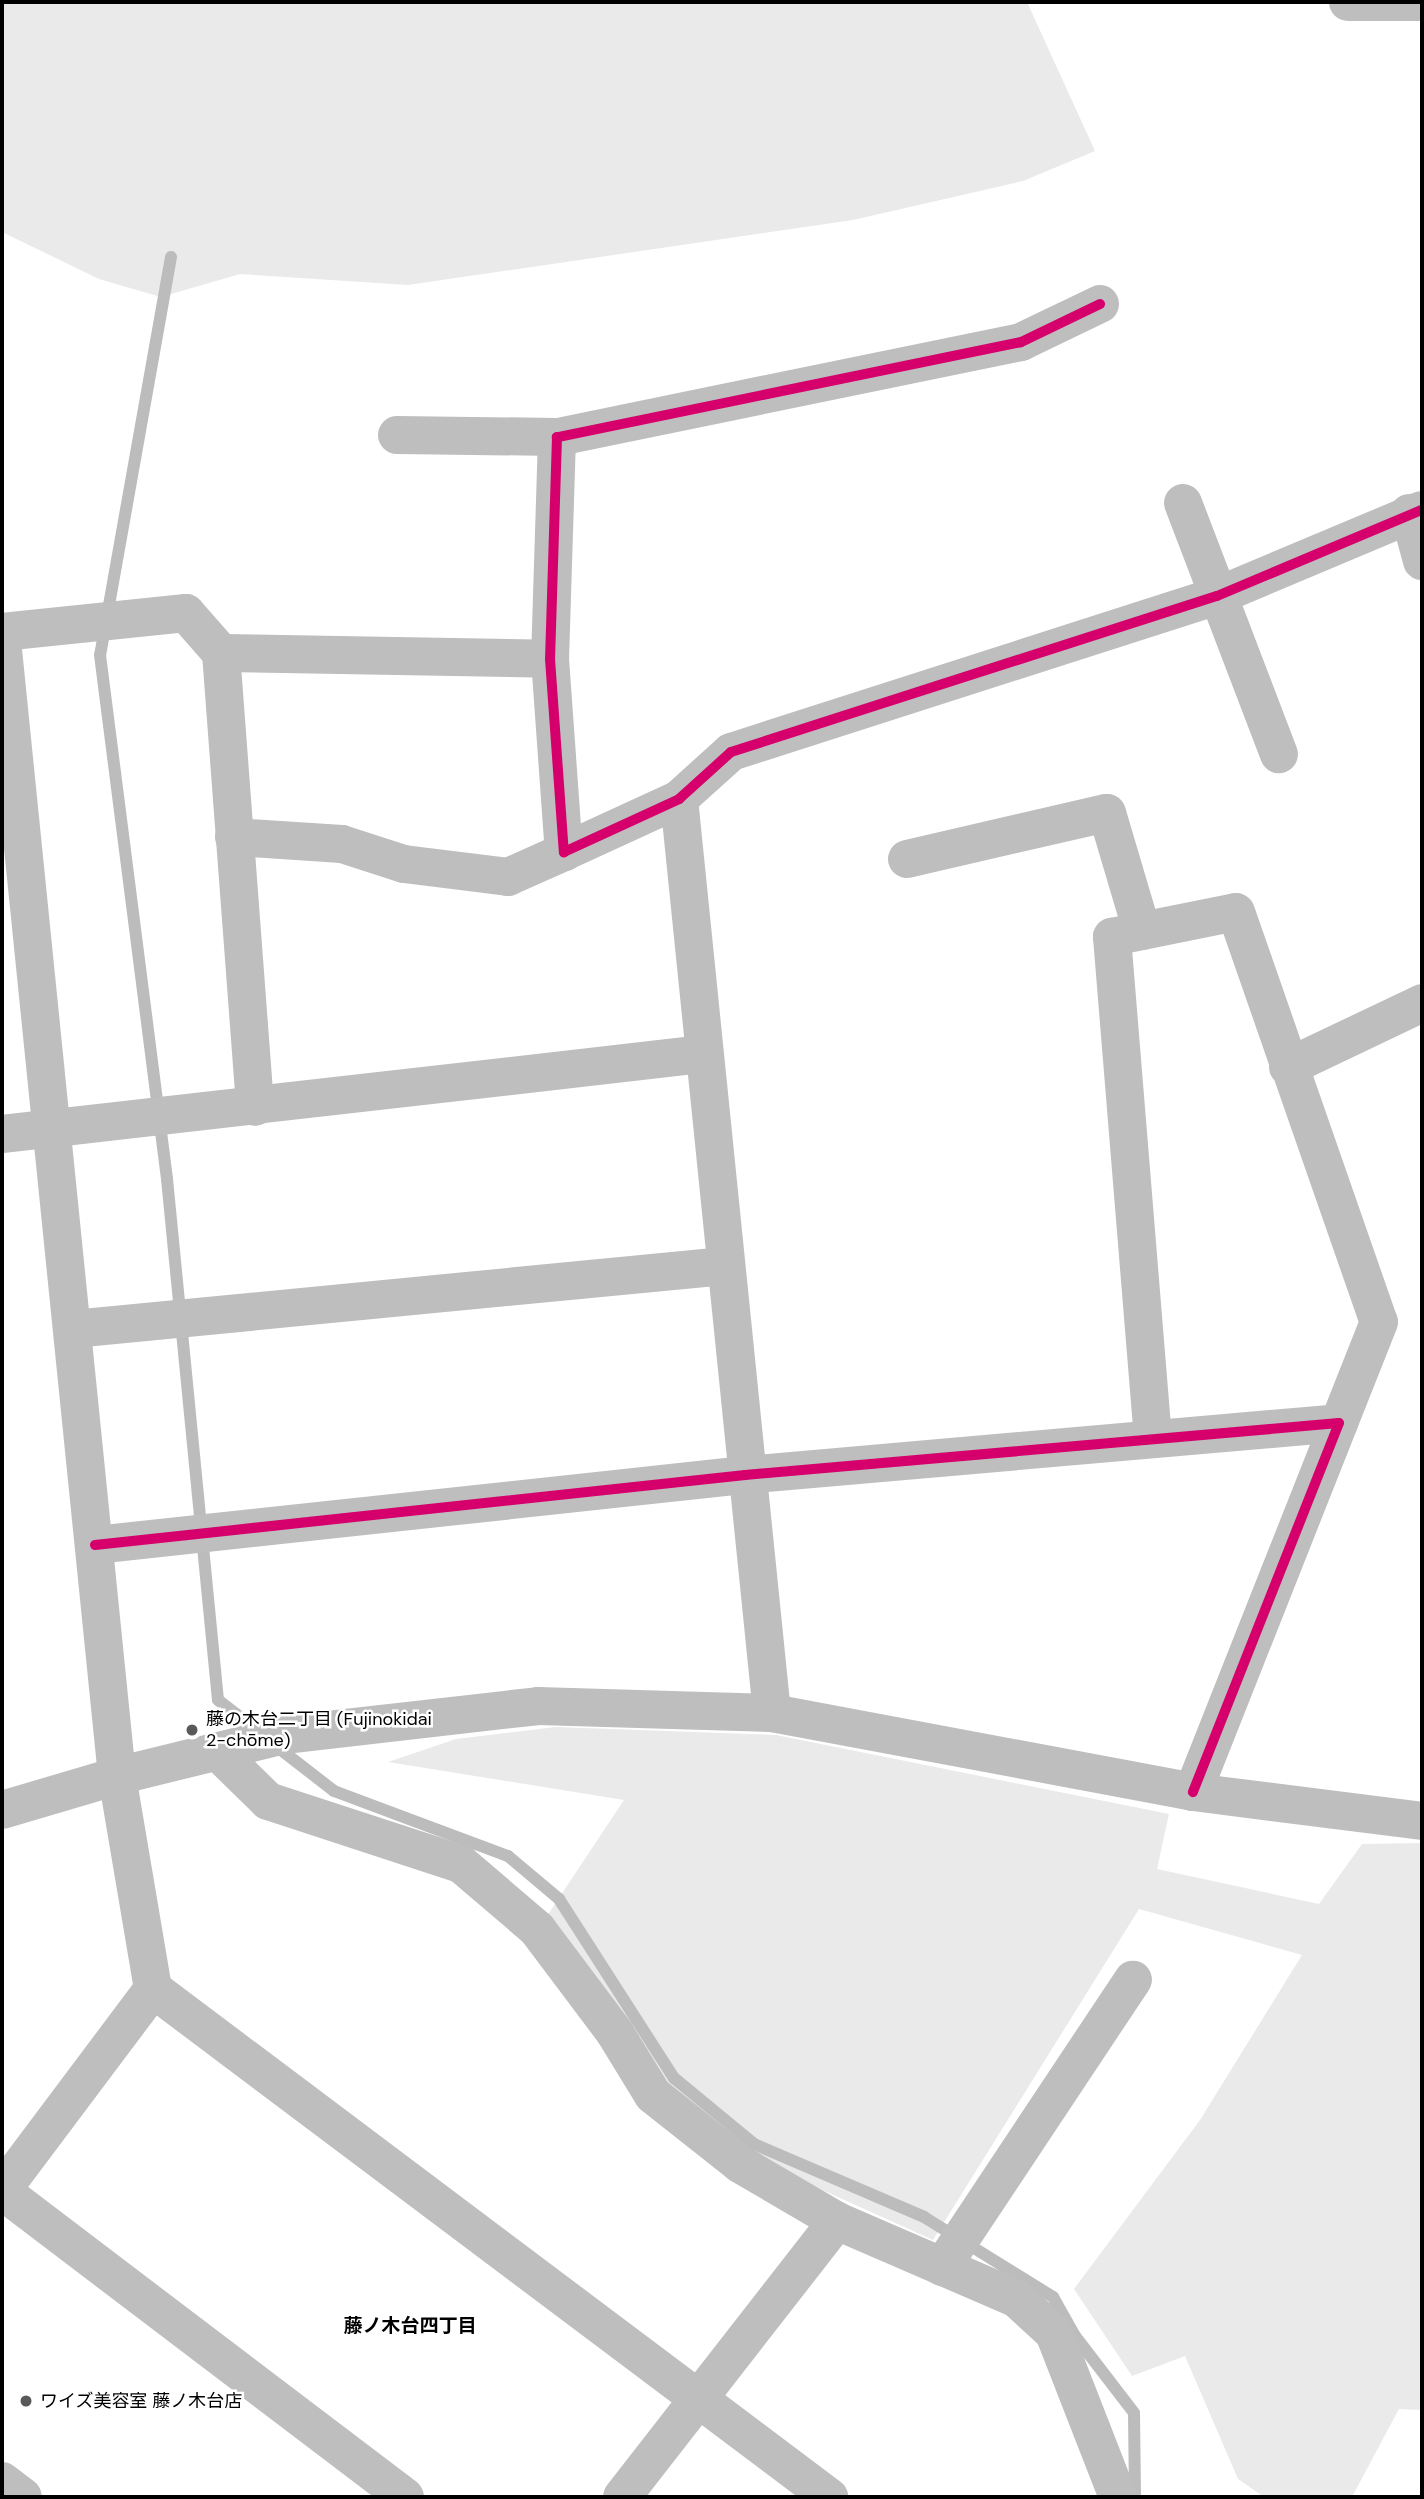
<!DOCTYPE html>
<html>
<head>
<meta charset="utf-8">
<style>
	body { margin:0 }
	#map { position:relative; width:1424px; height:2499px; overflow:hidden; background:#fff; font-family:"DM Sans","Noto Sans JP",sans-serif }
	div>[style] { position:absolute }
	.green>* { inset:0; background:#eaeaea }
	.stream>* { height:12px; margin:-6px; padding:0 6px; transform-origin:6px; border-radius:6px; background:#bcbcbc }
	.minor>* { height:38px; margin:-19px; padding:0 19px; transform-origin:19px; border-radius:19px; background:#bebebe }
	.cycleway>* { height:10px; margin:-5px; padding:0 5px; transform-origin:5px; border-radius:5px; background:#d6006c }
	.dots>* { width:19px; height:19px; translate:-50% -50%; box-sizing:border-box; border:4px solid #fff; border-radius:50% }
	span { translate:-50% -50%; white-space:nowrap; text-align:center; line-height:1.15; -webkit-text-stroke:5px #fff; paint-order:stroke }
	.poi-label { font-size:18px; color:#000 }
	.left { translate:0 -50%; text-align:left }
	.neighbourhood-label { font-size:19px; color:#000; font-weight:700 }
	.frame { position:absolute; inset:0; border:4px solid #000; pointer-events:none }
</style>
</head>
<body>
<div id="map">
	<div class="green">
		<i style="clip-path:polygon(2px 2px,1027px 2px,1095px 151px,1023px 181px,853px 220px,408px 285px,240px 274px,161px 297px,99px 279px,2px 232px)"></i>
		<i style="clip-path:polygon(556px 1727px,776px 1735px,1169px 1814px,1157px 1869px,1319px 1904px,1362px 1844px,1422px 1843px,1422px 2410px,1399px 2409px,1353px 2495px,1264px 2497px,1238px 2479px,1185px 2356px,1132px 2376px,1074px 2289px,1200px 2120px,1302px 1955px,1139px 1909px,933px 2240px,749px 2157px,664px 2086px,547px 1916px,624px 1800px,388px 1762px,456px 1739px)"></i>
	</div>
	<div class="stream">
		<i style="left:171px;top:257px;width:404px;rotate:100.1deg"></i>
		<i style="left:100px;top:655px;width:528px;rotate:82.71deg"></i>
		<i style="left:167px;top:1179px;width:523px;rotate:84.41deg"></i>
		<i style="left:218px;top:1700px;width:56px;rotate:37.7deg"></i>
		<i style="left:276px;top:1746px;width:73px;rotate:37.8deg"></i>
		<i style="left:334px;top:1791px;width:186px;rotate:20.5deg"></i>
		<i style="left:508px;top:1856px;width:67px;rotate:40.1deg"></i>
		<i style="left:559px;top:1899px;width:213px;rotate:57.3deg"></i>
		<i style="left:674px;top:2078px;width:104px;rotate:39.5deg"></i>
		<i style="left:754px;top:2144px;width:185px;rotate:23.2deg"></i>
		<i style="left:924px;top:2217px;width:152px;rotate:31.8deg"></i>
		<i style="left:1053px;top:2297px;width:45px;rotate:60.6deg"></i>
		<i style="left:1075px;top:2336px;width:97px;rotate:52.5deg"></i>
		<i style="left:1134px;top:2413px;width:84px;rotate:89.3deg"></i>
	</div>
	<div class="minor">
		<i style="left:1348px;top:2px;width:74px"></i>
		<i style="left:1100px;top:304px;width:88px;rotate:154.3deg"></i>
		<i style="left:1021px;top:342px;width:474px;rotate:168.4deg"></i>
		<i style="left:557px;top:437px;width:222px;rotate:91.8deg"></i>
		<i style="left:550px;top:659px;width:194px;rotate:85.9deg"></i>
		<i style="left:564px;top:852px;width:127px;rotate:-24.7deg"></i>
		<i style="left:679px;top:799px;width:70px;rotate:-42.1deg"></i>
		<i style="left:731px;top:752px;width:510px;rotate:-17.8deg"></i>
		<i style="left:1217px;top:596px;width:222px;rotate:-22.8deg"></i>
		<i style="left:397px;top:435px;width:160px;rotate:0.7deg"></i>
		<i style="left:1183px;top:503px;width:269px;rotate:69.1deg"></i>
		<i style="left:1409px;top:513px;width:50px;rotate:74.8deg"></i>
		<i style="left:2px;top:632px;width:185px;rotate:-5.9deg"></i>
		<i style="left:186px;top:613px;width:53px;rotate:48.8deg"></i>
		<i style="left:221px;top:653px;width:329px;rotate:1deg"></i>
		<i style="left:2px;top:640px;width:1142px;rotate:84.22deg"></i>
		<i style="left:117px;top:1776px;width:216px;rotate:80.4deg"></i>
		<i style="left:153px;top:1989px;width:251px;rotate:126.9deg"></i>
		<i style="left:221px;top:653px;width:455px;rotate:85.7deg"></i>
		<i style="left:679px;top:799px;width:919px;rotate:84.19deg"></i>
		<i style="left:234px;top:837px;width:108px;rotate:3.7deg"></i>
		<i style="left:342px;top:844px;width:65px;rotate:17.9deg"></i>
		<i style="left:404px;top:864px;width:105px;rotate:7.1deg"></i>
		<i style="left:508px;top:877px;width:61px;rotate:-24.1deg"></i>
		<i style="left:907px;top:859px;width:205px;rotate:-13deg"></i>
		<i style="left:1107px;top:813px;width:123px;rotate:73.5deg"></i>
		<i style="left:1288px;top:1067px;width:148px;rotate:-25.5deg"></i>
		<i style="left:2px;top:1134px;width:706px;rotate:-6.51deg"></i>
		<i style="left:73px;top:1329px;width:655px;rotate:-5.52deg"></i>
		<i style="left:1153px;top:1439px;width:504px;rotate:-94.67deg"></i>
		<i style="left:1112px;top:937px;width:126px;rotate:-11.4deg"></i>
		<i style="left:1236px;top:912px;width:434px;rotate:70.8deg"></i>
		<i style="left:1379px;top:1322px;width:109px;rotate:111.6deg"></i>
		<i style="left:95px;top:1545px;width:654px;rotate:-6.15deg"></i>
		<i style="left:745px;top:1475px;width:596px;rotate:-5deg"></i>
		<i style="left:1339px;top:1423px;width:397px;rotate:111.6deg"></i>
		<i style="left:218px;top:1752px;width:70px;rotate:44.4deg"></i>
		<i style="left:268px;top:1801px;width:203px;rotate:18.1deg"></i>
		<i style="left:461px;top:1864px;width:100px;rotate:40.5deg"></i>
		<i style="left:537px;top:1929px;width:130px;rotate:53.1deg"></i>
		<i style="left:615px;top:2033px;width:73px;rotate:58.5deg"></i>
		<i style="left:653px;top:2095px;width:111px;rotate:38.4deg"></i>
		<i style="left:740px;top:2164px;width:113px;rotate:30.4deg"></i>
		<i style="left:837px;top:2221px;width:196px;rotate:23.4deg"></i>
		<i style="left:1017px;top:2299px;width:50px;rotate:42.6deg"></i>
		<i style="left:1054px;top:2333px;width:176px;rotate:68.7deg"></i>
		<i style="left:2px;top:1810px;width:120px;rotate:-16.5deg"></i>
		<i style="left:117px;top:1776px;width:172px;rotate:-13.8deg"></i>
		<i style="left:284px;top:1735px;width:256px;rotate:-6.5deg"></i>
		<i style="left:538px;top:1706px;width:234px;rotate:1.7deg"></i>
		<i style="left:772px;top:1713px;width:428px;rotate:10.6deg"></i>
		<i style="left:1193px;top:1792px;width:231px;rotate:7.2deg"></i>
		<i style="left:153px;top:1989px;width:846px;rotate:36.92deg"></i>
		<i style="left:2px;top:2191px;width:506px;rotate:37.21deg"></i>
		<i style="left:942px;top:2267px;width:345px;rotate:-56.4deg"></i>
		<i style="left:2px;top:2481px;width:26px;rotate:37deg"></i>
		<i style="left:622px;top:2497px;width:350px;rotate:-52.1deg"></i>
	</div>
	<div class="cycleway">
		<i style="left:1100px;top:304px;width:88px;rotate:154.3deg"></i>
		<i style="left:1021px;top:342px;width:474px;rotate:168.4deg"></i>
		<i style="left:557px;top:437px;width:222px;rotate:91.8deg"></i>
		<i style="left:550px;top:659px;width:194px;rotate:85.9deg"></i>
		<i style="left:564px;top:852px;width:127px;rotate:-24.7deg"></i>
		<i style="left:679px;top:799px;width:70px;rotate:-42.1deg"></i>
		<i style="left:731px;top:752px;width:510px;rotate:-17.8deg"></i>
		<i style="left:1217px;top:596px;width:222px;rotate:-22.8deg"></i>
		<i style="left:95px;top:1545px;width:654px;rotate:-6.15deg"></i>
		<i style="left:745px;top:1475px;width:596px;rotate:-5deg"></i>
		<i style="left:1339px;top:1423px;width:397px;rotate:111.6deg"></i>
	</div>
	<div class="dots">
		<i style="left:192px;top:1730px;background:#595959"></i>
		<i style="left:26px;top:2401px;background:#595959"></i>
	</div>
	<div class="poi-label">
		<span class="left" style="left:206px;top:1730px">藤の木台二丁目 (Fujinokidai<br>2-chōme)</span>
		<span class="left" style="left:40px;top:2401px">ワイズ美容室 藤ノ木台店</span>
	</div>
	<div class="neighbourhood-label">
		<span style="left:410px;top:2326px">藤ノ木台四丁目</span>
	</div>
	<div class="frame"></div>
</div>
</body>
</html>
